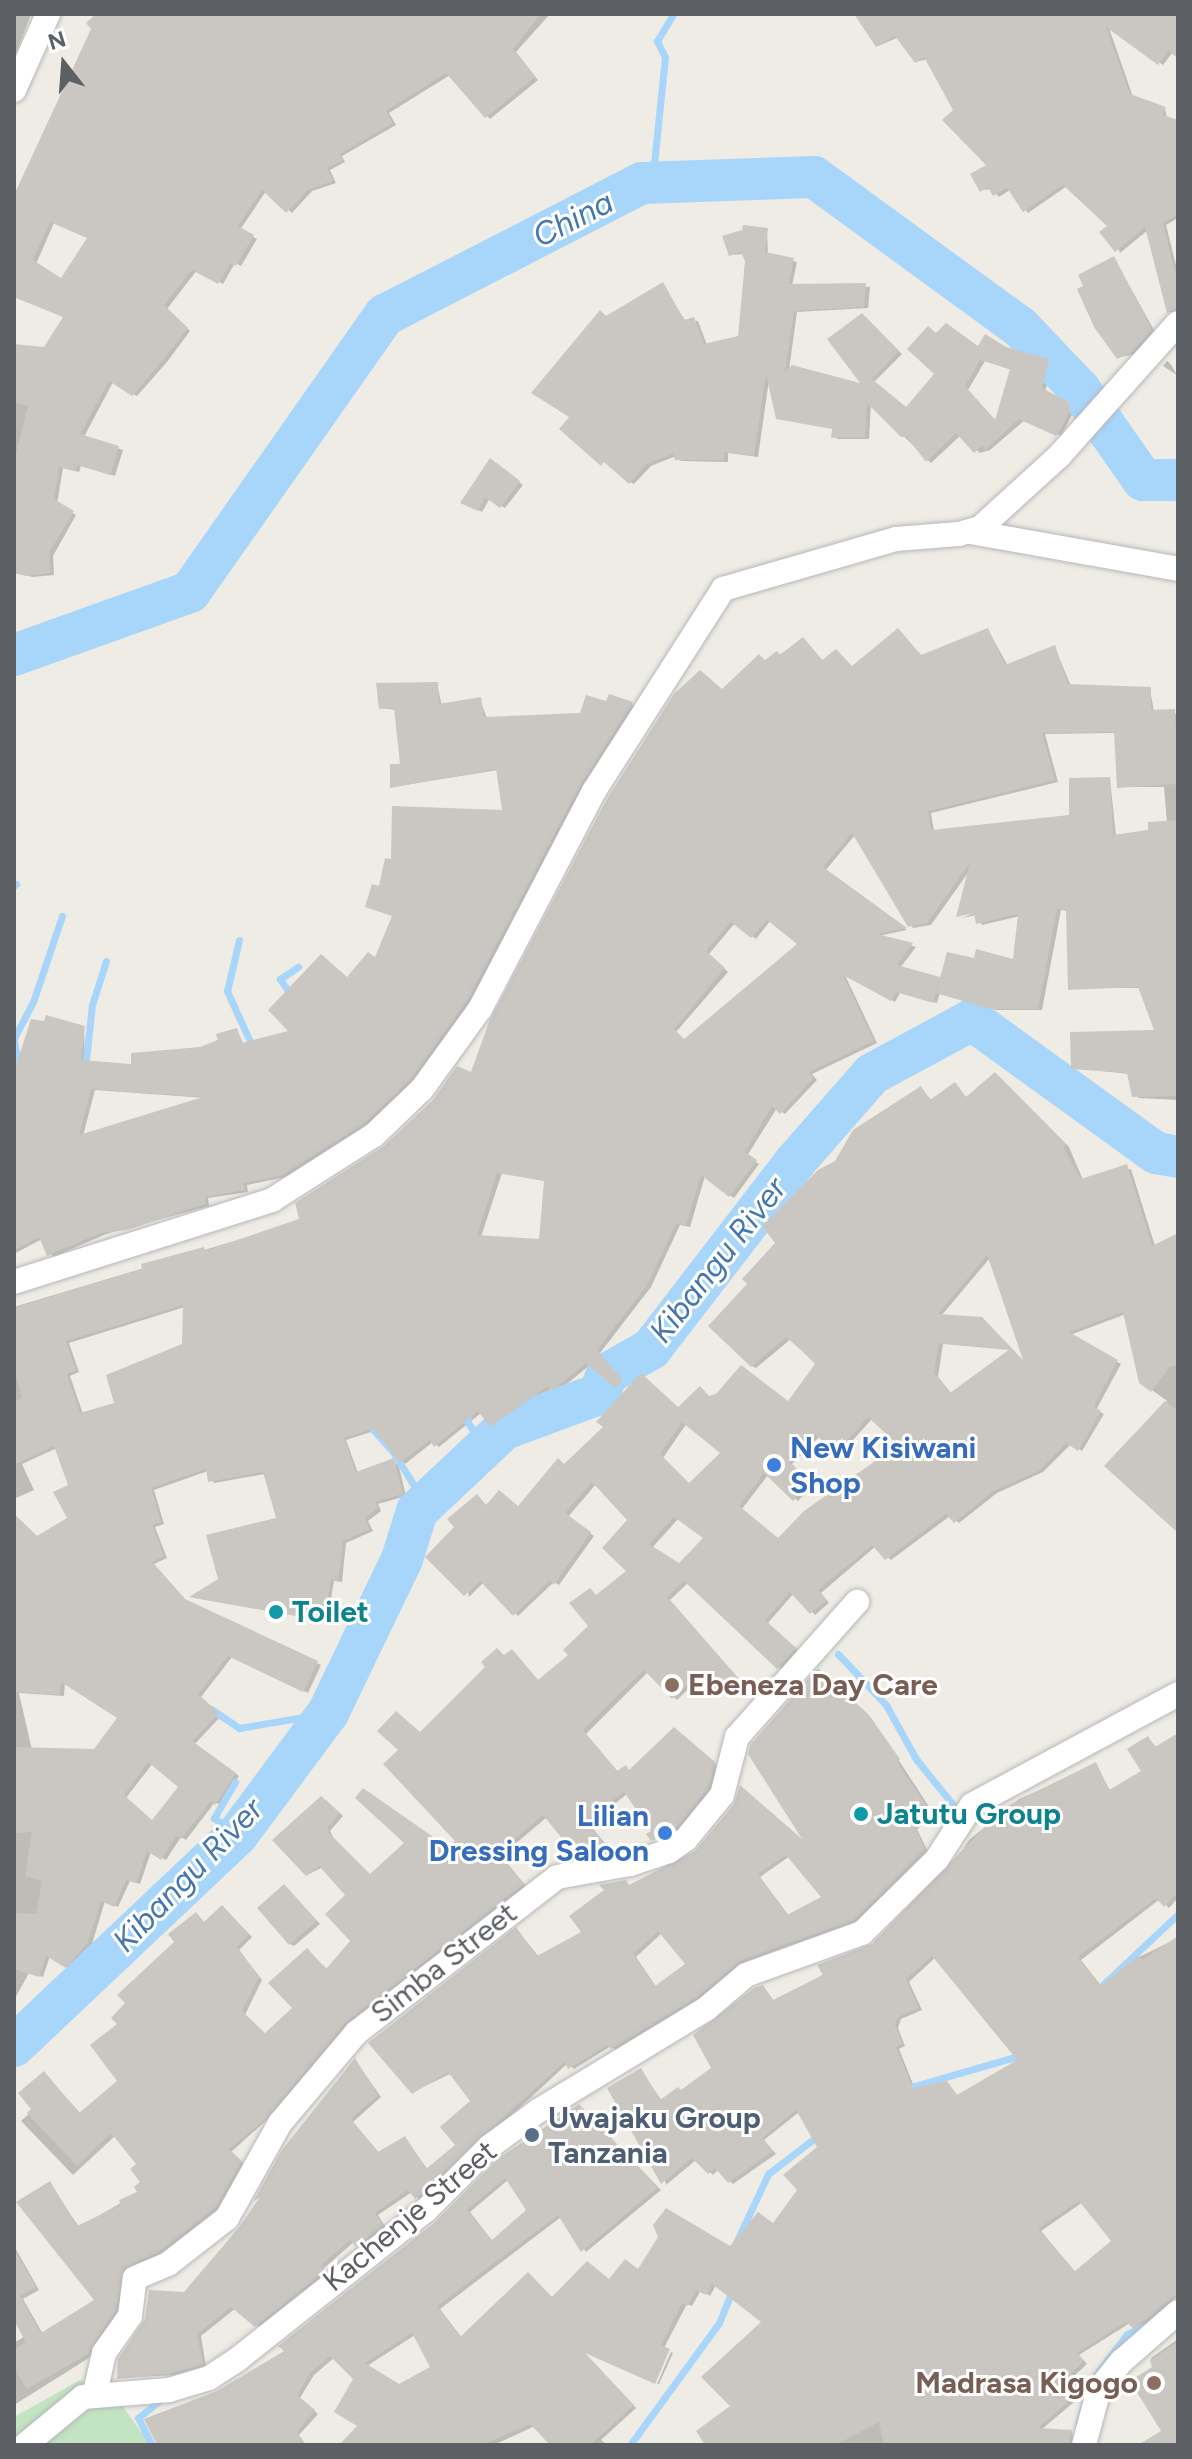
<!DOCTYPE html>
<html>
<head>
<meta charset="utf-8">
<style>
	body { margin:0 }
	#map { position:relative; width:1192px; height:2459px; overflow:hidden; background:#eeece4; font-family:Figtree,sans-serif }
	div>[style] { position:absolute }
	.green>* { inset:0; background:#c2e4c2 }
	.shadow>* { inset:0; background:#0003 }
	.stream>* { height:7px; margin:-3.5px; padding:0 3.5px; transform-origin:3.5px; border-radius:3.5px; background:#a8d6fb }
	.river>* { height:42px; margin:-21px; padding:0 21px; transform-origin:21px; border-radius:21px; background:#a8d6fb }
	.building>* { inset:0; background:#cac7c2 }
	.roads { filter:drop-shadow(0 0 2px #b5b7bb) drop-shadow(0 0 2px #b5b7bb) }
	.minor>* { height:24px; margin:-12px; padding:0 12px; transform-origin:12px; border-radius:12px; background:#fff }
	.dots>* { width:22px; height:22px; translate:-50% -50%; box-sizing:border-box; border:4px solid #fff; border-radius:50% }
	span { translate:-50% -50%; white-space:nowrap; text-align:center; line-height:1.15; -webkit-text-stroke:6px #fff; paint-order:stroke }
	.shop-label { font-size:30px; color:#366cbe; font-weight:700 }
	.left { translate:0 -50%; text-align:left }
	.right { translate:-100% -50%; text-align:right }
	.culture-label { font-size:30px; color:#0d838f; font-weight:700 }
	.education-label { font-size:30px; color:#785e54; font-weight:700 }
	.street-label { font-size:30px; color:#5c6064 }
	.service-label { font-size:30px; color:#4e5e75; font-weight:700 }
	.water-label { font-size:32px; color:#4577ac; font-style:italic }
	.frame { position:absolute; inset:0; border:16px solid #5c6064; pointer-events:none }
	.north { position:absolute; left:24px; top:24px; width:80px; height:80px; -webkit-text-stroke:6px #fff; paint-order:stroke; rotate:343deg; font-size:22px; font-weight:700; line-height:32px; text-align:center; color:#5c6064 }
	.north::after { content:''; display:block; margin:auto; width:28px; height:36px; background:#5c6064; clip-path:polygon(50% 0,100% 100%,50% 72%,0 100%) }
</style>
</head>
<body>
<div id="map">
	<div class="green">
		<i style="clip-path:polygon(80px 2380px,114px 2395px,151px 2445px,14px 2445px,14px 2417px)"></i>
	</div>
	<div class="shadow">
		<i style="clip-path:polygon(14px 14px,31px 14px,14px 59px)"></i>
		<i style="clip-path:polygon(evenodd,99px 14px,550px 14px,516px 52px,538px 80px,490px 119px,450px 75px,389px 113px,396px 125px,342px 156px,345px 162px,330px 170px,336px 183px,312px 191px,292px 213px,266px 191px,240px 230px,257px 239px,241px 266px,235px 263px,223px 284px,197px 270px,167px 309px,190px 331px,167px 362px,137px 396px,113px 382px,84px 437px,123px 450px,115px 476px,81px 466px,79px 472px,63px 468px,57px 504px,76px 515px,53px 556px,54px 575px,33px 577px,14px 573px,14px 346px,45px 350px,65px 317px,14px 296px,14px 199px,99px 14px,54px 223px,89px 237px,61px 280px,36px 264px,54px 223px)"></i>
		<i style="clip-path:polygon(865px 14px,1178px 14px,1178px 54px,1173px 52px,1163px 65px,1108px 25px,1133px 97px,1165px 109px,1167px 118px,1178px 122px,1178px 218px,1166px 225px,1178px 273px,1178px 312px,1169px 312px,1148px 230px,1120px 253px,1110px 226px,1067px 186px,1028px 213px,1010px 190px,999px 197px,992px 189px,981px 190px,989px 165px,927px 59px,916px 62px,899px 37px,878px 46px)"></i>
		<i style="clip-path:polygon(evenodd,767px 230px,768px 255px,797px 262px,792px 286px,870px 287px,868px 308px,797px 312px,789px 370px,865px 387px,866px 318px,902px 354px,874px 382px,907px 409px,937px 374px,937px 335px,979px 348px,1006px 349px,1053px 363px,1045px 392px,1074px 411px,1061px 436px,1025px 420px,990px 450px,980px 453px,961px 435px,931px 463px,871px 404px,869px 439px,837px 439px,834px 429px,769px 380px,758px 457px,728px 453px,728px 462px,681px 461px,676px 456px,651px 466px,634px 484px,630px 482px,572px 416px,607px 318px,663px 285px,686px 322px,698px 321px,707px 345px,740px 337px,747px 261px,744px 254px,730px 255px,767px 230px,985px 361px,1012px 370px,997px 422px,968px 390px,985px 361px)"></i>
		<i style="clip-path:polygon(1114px 258px,1155px 332px,1135px 354px,1121px 357px)"></i>
		<i style="clip-path:polygon(1167px 361px,1170px 363px,1177px 375px,1163px 366px)"></i>
		<i style="clip-path:polygon(494px 463px,523px 485px,505px 508px,490px 498px,482px 512px,463px 502px)"></i>
		<i style="clip-path:polygon(evenodd,988px 630px,1008px 666px,1055px 648px,1071px 686px,1150px 689px,1154px 712px,1178px 714px,1178px 1100px,1138px 1098px,1129px 1074px,1073px 1068px,1157px 1032px,1141px 988px,1070px 988px,1068px 911px,1061px 910px,1042px 1010px,996px 1010px,940px 993px,937px 1003px,900px 993px,895px 1002px,844px 973px,877px 1043px,812px 1074px,817px 1080px,785px 1114px,777px 1108px,747px 1156px,759px 1164px,734px 1198px,705px 1176px,690px 1227px,680px 1225px,651px 1287px,600px 1353px,626px 1383px,620px 1389px,591px 1364px,557px 1392px,552px 1388px,495px 1428px,481px 1413px,439px 1447px,433px 1442px,405px 1464px,377px 1430px,346px 1440px,358px 1473px,398px 1463px,406px 1496px,378px 1504px,381px 1511px,368px 1521px,373px 1531px,346px 1543px,342px 1582px,334px 1581px,327px 1621px,195px 1598px,221px 1580px,278px 1519px,265px 1474px,214px 1483px,208px 1471px,154px 1490px,164px 1524px,155px 1527px,167px 1558px,154px 1564px,188px 1603px,321px 1665px,308px 1693px,232px 1657px,201px 1697px,221px 1716px,194px 1745px,239px 1776px,220px 1805px,215px 1802px,186px 1840px,181px 1837px,166px 1860px,151px 1852px,140px 1884px,130px 1881px,118px 1907px,105px 1901px,92px 1944px,71px 1969px,50px 1956px,43px 1977px,29px 1973px,14px 2000px,14px 1514px,38px 1537px,69px 1519px,70px 1486px,57px 1448px,22px 1464px,34px 1490px,14px 1499px,14px 1307px,301px 1221px,472px 1075px,723px 691px,804px 639px,824px 662px,853px 668px,898px 631px,922px 656px,988px 630px,1116px 733px,1119px 787px,1164px 787px,1167px 823px,1150px 832px,1116px 836px,1110px 779px,1071px 817px,934px 831px,931px 813px,1058px 782px,1045px 734px,1116px 733px,988px 630px,855px 835px,913px 928px,931px 925px,970px 870px,958px 916px,983px 909px,962px 918px,976px 915px,982px 925px,1020px 916px,1015px 961px,975px 961px,942px 980px,900px 968px,916px 947px,878px 936px,907px 930px,825px 871px,855px 835px,988px 630px,771px 920px,801px 943px,685px 1041px,676px 1032px,728px 972px,709px 954px,735px 923px,756px 939px,771px 920px,988px 630px,502px 1173px,546px 1181px,541px 1241px,481px 1237px,502px 1173px,988px 630px,185px 1307px,184px 1346px,117px 1404px,83px 1414px,70px 1376px,79px 1372px,69px 1343px,185px 1307px,988px 630px,65px 1682px,120px 1717px,95px 1751px,32px 1750px,19px 1693px,64px 1696px,65px 1682px,988px 630px,153px 1763px,181px 1787px,153px 1822px,126px 1798px,153px 1763px)"></i>
		<i style="clip-path:polygon(evenodd,437px 684px,442px 706px,480px 699px,487px 719px,582px 715px,607px 704px,610px 696px,636px 706px,471px 1003px,414px 1081px,369px 1125px,286px 1177px,247px 1185px,248px 1192px,208px 1198px,209px 1206px,106px 1234px,53px 1257px,42px 1239px,14px 1254px,14px 1048px,26px 1058px,84px 1028px,85px 1063px,133px 1067px,200px 1049px,237px 1030px,244px 1045px,291px 1032px,376px 960px,394px 916px,381px 888px,393px 861px,505px 812px,498px 770px,392px 787px,403px 766px,397px 710px,380px 708px,437px 684px,95px 1090px,206px 1098px,83px 1136px,95px 1090px)"></i>
		<i style="clip-path:polygon(evenodd,999px 1077px,1069px 1147px,1083px 1180px,1131px 1169px,1155px 1246px,1178px 1235px,1178px 1530px,1107px 1466px,1167px 1401px,1141px 1382px,1126px 1314px,1070px 1335px,1121px 1364px,1096px 1410px,1104px 1414px,1082px 1451px,1071px 1444px,1043px 1472px,997px 1493px,959px 1523px,950px 1516px,891px 1560px,876px 1546px,821px 1593px,829px 1603px,815px 1615px,794px 1593px,768px 1623px,799px 1651px,782px 1670px,688px 1583px,670px 1600px,739px 1679px,719px 1695px,702px 1676px,677px 1700px,648px 1672px,586px 1734px,619px 1773px,626px 1768px,631px 1771px,678px 1732px,718px 1766px,712px 1790px,680px 1830px,653px 1840px,654px 1831px,627px 1794px,589px 1824px,613px 1853px,584px 1859px,547px 1817px,501px 1856px,527px 1887px,231px 2152px,245px 2165px,219px 2210px,119px 2313px,92px 2356px,14px 2405px,14px 2343px,25px 2336px,14px 2317px,14px 2246px,39px 2290px,23px 2299px,43px 2334px,97px 2301px,50px 2184px,79px 2227px,140px 2192px,143px 2183px,139px 2164px,116px 2135px,73px 2175px,21px 2121px,34px 2109px,44px 2073px,81px 2114px,120px 2081px,120px 2024px,196px 1915px,205px 1923px,222px 1907px,252px 1937px,239px 1950px,262px 1980px,245px 2015px,266px 2035px,295px 2008px,307px 1950px,328px 1970px,353px 1941px,348px 1895px,323px 1867px,307px 1875px,326px 1800px,343px 1816px,330px 1831px,334px 1839px,371px 1876px,449px 1850px,458px 1841px,421px 1734px,512px 1651px,539px 1681px,570px 1655px,591px 1627px,590px 1590px,597px 1597px,629px 1571px,630px 1520px,597px 1483px,568px 1517px,594px 1536px,559px 1585px,554px 1582px,518px 1616px,484px 1582px,469px 1597px,456px 1527px,477px 1496px,488px 1507px,519px 1508px,565px 1466px,679px 1409px,701px 1389px,710px 1397px,789px 1403px,817px 1364px,791px 1339px,756px 1368px,752px 1366px,750px 1284px,837px 1162px,921px 1088px,932px 1101px,955px 1084px,967px 1098px,999px 1077px,990px 1258px,1026px 1364px,982px 1319px,941px 1316px,990px 1258px,999px 1077px,943px 1344px,1012px 1350px,952px 1394px,938px 1377px,943px 1344px,999px 1077px,873px 1418px,901px 1445px,779px 1540px,742px 1509px,768px 1475px,798px 1501px,812px 1485px,791px 1465px,820px 1436px,841px 1453px,873px 1418px,999px 1077px,687px 1423px,723px 1453px,690px 1485px,663px 1458px,687px 1423px,999px 1077px,679px 1518px,706px 1538px,679px 1566px,652px 1548px,679px 1518px)"></i>
		<i style="clip-path:polygon(evenodd,822px 1673px,872px 1719px,935px 1816px,917px 1829px,928px 1852px,858px 1921px,745px 1962px,701px 1998px,616px 2050px,611px 2046px,574px 2069px,568px 2063px,420px 2200px,412px 2192px,378px 2215px,386px 2228px,361px 2247px,354px 2242px,324px 2268px,328px 2273px,260px 2327px,236px 2308px,201px 2336px,206px 2366px,175px 2375px,119px 2378px,259px 2203px,284px 2151px,355px 2060px,381px 2097px,353px 2122px,380px 2154px,405px 2138px,428px 2170px,458px 2145px,473px 2101px,452px 2073px,413px 2092px,517px 1930px,539px 1957px,584px 1932px,625px 1882px,631px 1886px,805px 1844px,822px 1673px,790px 1856px,824px 1898px,789px 1916px,760px 1877px,790px 1856px,822px 1673px,662px 1933px,688px 1964px,657px 1988px,636px 1957px,662px 1933px)"></i>
		<i style="clip-path:polygon(evenodd,1178px 1735px,1178px 1898px,1169px 1908px,1160px 1899px,1081px 1960px,1102px 1987px,1139px 1957px,1178px 1938px,1178px 2296px,1139px 2331px,1130px 2323px,1079px 2355px,1087px 2364px,1074px 2376px,1082px 2384px,1070px 2396px,1074px 2402px,1041px 2430px,1072px 2432px,1075px 2445px,708px 2445px,733px 2406px,764px 2322px,716px 2285px,710px 2296px,701px 2290px,692px 2306px,687px 2304px,664px 2348px,582px 2350px,636px 2408px,601px 2440px,608px 2445px,553px 2445px,535px 2426px,494px 2445px,342px 2445px,360px 2425px,356px 2379px,335px 2357px,314px 2375px,300px 2398px,318px 2414px,299px 2435px,306px 2445px,164px 2445px,218px 2393px,287px 2352px,579px 2106px,661px 2190px,586px 2252px,561px 2217px,440px 2309px,462px 2338px,553px 2299px,731px 2249px,774px 2225px,800px 2190px,819px 2147px,799px 2112px,764px 2140px,776px 2154px,733px 2184px,719px 2169px,713px 2175px,696px 2160px,666px 2185px,641px 2071px,662px 2101px,682px 2092px,713px 2068px,763px 1987px,775px 2002px,873px 1946px,949px 1871px,969px 1840px,1019px 1799px,1096px 1765px,1111px 1792px,1144px 1772px,1148px 1738px,1157px 1748px,1178px 1735px,936px 1957px,1020px 2060px,959px 2097px,947px 2083px,915px 2089px,899px 2049px,905px 2046px,898px 2028px,901px 2019px,922px 2010px,909px 1982px,936px 1957px,1178px 1735px,508px 2180px,528px 2210px,493px 2242px,470px 2212px,508px 2180px,1178px 1735px,1083px 2202px,1113px 2241px,1076px 2273px,1041px 2231px,1083px 2202px,1178px 1735px,415px 2335px,433px 2368px,398px 2386px,367px 2366px,415px 2335px)"></i>
		<i style="clip-path:polygon(285px 1886px,320px 1924px,294px 1946px,290px 1944px)"></i>
		<i style="clip-path:polygon(1178px 2339px,1178px 2445px,1142px 2445px,1164px 2431px,1151px 2358px)"></i>
		<i style="clip-path:polygon(671px 2352px,673px 2353px,659px 2384px,657px 2384px)"></i>
	</div>
	<div class="stream">
		<i style="left:652px;top:183px;width:127px;rotate:-84.1deg"></i>
		<i style="left:665px;top:57px;width:18px;rotate:-117deg"></i>
		<i style="left:657px;top:41px;width:31px;rotate:-59deg"></i>
		<i style="left:14px;top:886px;width:3px;rotate:-45deg"></i>
		<i style="left:239px;top:940px;width:52px;rotate:103.2deg"></i>
		<i style="left:227px;top:991px;width:63px;rotate:65.5deg"></i>
		<i style="left:286px;top:988px;width:11px;rotate:-124deg"></i>
		<i style="left:280px;top:979px;width:22px;rotate:-34deg"></i>
		<i style="left:14px;top:1038px;width:41px;rotate:-62.2deg"></i>
		<i style="left:33px;top:1002px;width:91px;rotate:-71.4deg"></i>
		<i style="left:14px;top:1041px;width:26px;rotate:79deg"></i>
		<i style="left:19px;top:1067px;width:9px;rotate:122deg"></i>
		<i style="left:85px;top:1069px;width:64px;rotate:-83.8deg"></i>
		<i style="left:92px;top:1005px;width:46px;rotate:-72.3deg"></i>
		<i style="left:468px;top:1412px;width:9px;rotate:96deg"></i>
		<i style="left:467px;top:1421px;width:31px;rotate:57deg"></i>
		<i style="left:366px;top:1422px;width:40px;rotate:48deg"></i>
		<i style="left:393px;top:1452px;width:60px;rotate:57.9deg"></i>
		<i style="left:838px;top:1654px;width:70px;rotate:46.7deg"></i>
		<i style="left:886px;top:1705px;width:62px;rotate:60.9deg"></i>
		<i style="left:916px;top:1759px;width:60px;rotate:51deg"></i>
		<i style="left:954px;top:1806px;width:11px;rotate:80deg"></i>
		<i style="left:211px;top:1709px;width:34px;rotate:34deg"></i>
		<i style="left:239px;top:1728px;width:90px;rotate:-9.6deg"></i>
		<i style="left:235px;top:1782px;width:42px;rotate:120.3deg"></i>
		<i style="left:214px;top:1818px;width:29px;rotate:34deg"></i>
		<i style="left:1094px;top:1993px;width:115px;rotate:-43.2deg"></i>
		<i style="left:904px;top:2089px;width:123px;rotate:-16.1deg"></i>
		<i style="left:734px;top:2247px;width:81px;rotate:-65deg"></i>
		<i style="left:768px;top:2174px;width:66px;rotate:-37.6deg"></i>
		<i style="left:1096px;top:2375px;width:51px;rotate:-52.9deg"></i>
		<i style="left:1127px;top:2334px;width:20px;rotate:-24deg"></i>
		<i style="left:1079px;top:2423px;width:34px;rotate:-75deg"></i>
		<i style="left:152px;top:2445px;width:30px;rotate:-117deg"></i>
		<i style="left:138px;top:2418px;width:28px;rotate:-39deg"></i>
		<i style="left:630px;top:2445px;width:151px;rotate:-53.9deg"></i>
		<i style="left:719px;top:2323px;width:35px;rotate:-68deg"></i>
	</div>
	<div class="river">
		<i style="left:14px;top:655px;width:187px;rotate:-19.7deg"></i>
		<i style="left:190px;top:592px;width:339px;rotate:-54.9deg"></i>
		<i style="left:385px;top:315px;width:289px;rotate:-27.2deg"></i>
		<i style="left:642px;top:183px;width:172px;rotate:-2deg"></i>
		<i style="left:814px;top:177px;width:255px;rotate:36.1deg"></i>
		<i style="left:1020px;top:327px;width:87px;rotate:46.4deg"></i>
		<i style="left:1080px;top:390px;width:110px;rotate:55deg"></i>
		<i style="left:1143px;top:480px;width:35px"></i>
		<i style="left:14px;top:2046px;width:308px;rotate:-43.4deg"></i>
		<i style="left:238px;top:1834px;width:151px;rotate:-53.4deg"></i>
		<i style="left:328px;top:1713px;width:171px;rotate:-64.3deg"></i>
		<i style="left:402px;top:1559px;width:50px;rotate:-72.6deg"></i>
		<i style="left:417px;top:1511px;width:120px;rotate:-43.3deg"></i>
		<i style="left:504px;top:1429px;width:101px;rotate:-20.2deg"></i>
		<i style="left:599px;top:1394px;width:22px;rotate:-68deg"></i>
		<i style="left:607px;top:1374px;width:51px;rotate:-29.6deg"></i>
		<i style="left:651px;top:1349px;width:235px;rotate:-52.4deg"></i>
		<i style="left:794px;top:1163px;width:118px;rotate:-48.8deg"></i>
		<i style="left:872px;top:1074px;width:114px;rotate:-28.4deg"></i>
		<i style="left:972px;top:1020px;width:227px;rotate:35.9deg"></i>
		<i style="left:1156px;top:1153px;width:22px;rotate:10deg"></i>
	</div>
	<div class="building">
		<i style="clip-path:polygon(evenodd,96px 14px,541px 14px,513px 49px,535px 77px,485px 118px,446px 73px,386px 111px,393px 123px,340px 154px,343px 160px,327px 168px,333px 181px,308px 190px,286px 213px,262px 190px,238px 226px,254px 235px,236px 266px,230px 263px,218px 284px,192px 270px,164px 305px,188px 328px,163px 360px,132px 396px,109px 381px,80px 434px,119px 446px,110px 475px,77px 465px,75px 471px,59px 467px,54px 499px,74px 511px,49px 553px,51px 573px,26px 576px,14px 573px,14px 462px,28px 406px,14px 402px,14px 344px,44px 347px,63px 317px,16px 298px,14px 302px,14px 195px,91px 29px,86px 23px,96px 14px,50px 222px,87px 238px,61px 278px,33px 260px,50px 222px)"></i>
		<i style="clip-path:polygon(854px 14px,1178px 14px,1178px 58px,1168px 51px,1158px 65px,1106px 27px,1130px 94px,1166px 107px,1163px 115px,1178px 120px,1178px 214px,1163px 223px,1178px 283px,1178px 308px,1167px 313px,1145px 227px,1115px 252px,1099px 232px,1107px 226px,1063px 185px,1023px 212px,1007px 188px,993px 196px,988px 187px,980px 192px,970px 174px,986px 165px,942px 120px,953px 110px,924px 57px,915px 63px,895px 36px,876px 47px)"></i>
		<i style="clip-path:polygon(evenodd,743px 225px,768px 228px,765px 252px,794px 258px,789px 284px,866px 283px,864px 307px,794px 311px,785px 371px,792px 365px,860px 383px,827px 339px,862px 313px,899px 351px,872px 379px,906px 407px,934px 374px,907px 349px,928px 326px,936px 333px,946px 323px,978px 346px,985px 334px,1006px 347px,1049px 359px,1042px 388px,1067px 401px,1071px 408px,1060px 430px,1056px 436px,1019px 419px,985px 450px,982px 446px,974px 453px,956px 433px,926px 462px,907px 437px,901px 437px,867px 403px,865px 437px,831px 438px,832px 429px,776px 419px,766px 374px,754px 456px,724px 452px,724px 460px,675px 460px,673px 454px,646px 464px,629px 484px,604px 462px,601px 466px,559px 429px,569px 417px,531px 393px,600px 310px,606px 316px,663px 282px,684px 320px,694px 317px,704px 344px,738px 336px,745px 261px,741px 252px,729px 256px,722px 236px,742px 230px,743px 225px,980px 360px,1010px 369px,995px 420px,965px 386px,980px 360px)"></i>
		<i style="clip-path:polygon(1114px 256px,1152px 330px,1131px 353px,1117px 359px,1094px 327px,1077px 289px,1083px 286px,1078px 275px)"></i>
		<i style="clip-path:polygon(490px 458px,520px 481px,500px 508px,485px 497px,478px 511px,460px 503px)"></i>
		<i style="clip-path:polygon(evenodd,898px 628px,921px 655px,988px 628px,1005px 665px,1055px 645px,1068px 684px,1151px 687px,1151px 710px,1175px 709px,1178px 784px,1117px 788px,1114px 732px,1042px 733px,1055px 780px,928px 811px,931px 830px,1069px 815px,1069px 778px,1110px 777px,1113px 835px,1148px 830px,1148px 822px,1178px 820px,1178px 1096px,1132px 1097px,1127px 1073px,1071px 1069px,1070px 1032px,1154px 1030px,1138px 987px,1068px 990px,1066px 910px,1057px 909px,1038px 1009px,990px 1009px,936px 993px,947px 952px,974px 958px,976px 949px,1013px 959px,1018px 914px,976px 924px,974px 913px,956px 917px,970px 863px,927px 923px,908px 927px,852px 833px,823px 867px,907px 928px,877px 934px,913px 943px,897px 965px,940px 977px,933px 1003px,896px 992px,891px 1001px,843px 975px,874px 1041px,809px 1072px,814px 1077px,780px 1114px,772px 1106px,745px 1152px,757px 1160px,729px 1197px,701px 1175px,686px 1226px,676px 1224px,647px 1285px,597px 1350px,623px 1380px,615px 1388px,586px 1363px,552px 1391px,548px 1386px,490px 1427px,478px 1411px,434px 1447px,430px 1440px,400px 1463px,373px 1429px,344px 1438px,356px 1472px,394px 1458px,403px 1494px,375px 1502px,378px 1508px,365px 1518px,370px 1529px,343px 1541px,338px 1581px,331px 1580px,324px 1621px,189px 1597px,218px 1579px,206px 1535px,276px 1518px,263px 1472px,208px 1482px,206px 1469px,151px 1488px,161px 1522px,152px 1525px,164px 1556px,152px 1562px,185px 1599px,318px 1661px,303px 1692px,228px 1656px,198px 1694px,219px 1713px,192px 1741px,236px 1773px,215px 1805px,211px 1801px,181px 1839px,176px 1836px,161px 1860px,147px 1851px,136px 1883px,126px 1880px,114px 1907px,101px 1901px,88px 1942px,66px 1968px,46px 1956px,39px 1977px,14px 1969px,15px 1913px,36px 1914px,42px 1881px,25px 1876px,32px 1832px,17px 1833px,14px 1822px,14px 1747px,94px 1749px,117px 1718px,61px 1682px,60px 1695px,14px 1692px,14px 1515px,37px 1536px,67px 1518px,53px 1492px,68px 1485px,54px 1446px,14px 1465px,14px 1402px,22px 1398px,14px 1369px,14px 1308px,142px 1269px,141px 1264px,204px 1247px,205px 1251px,299px 1219px,295px 1203px,384px 1146px,433px 1100px,457px 1066px,471px 1072px,489px 1022px,607px 799px,674px 694px,700px 670px,722px 689px,759px 654px,765px 660px,777px 651px,780px 655px,803px 637px,822px 660px,836px 649px,852px 666px,898px 628px,767px 920px,797px 944px,684px 1039px,674px 1029px,725px 968px,706px 951px,731px 922px,751px 938px,767px 920px,898px 628px,497px 1173px,544px 1181px,539px 1239px,477px 1235px,497px 1173px,898px 628px,183px 1305px,182px 1344px,106px 1375px,114px 1403px,80px 1413px,67px 1374px,76px 1370px,66px 1341px,183px 1305px,898px 628px,148px 1762px,178px 1787px,152px 1820px,124px 1795px,148px 1762px)"></i>
		<i style="clip-path:polygon(evenodd,438px 682px,439px 704px,481px 697px,484px 717px,580px 713px,586px 695px,606px 701px,609px 694px,633px 702px,581px 784px,467px 1001px,411px 1079px,365px 1123px,281px 1176px,244px 1183px,245px 1190px,205px 1197px,206px 1204px,127px 1230px,101px 1233px,47px 1256px,39px 1237px,14px 1250px,14px 1072px,31px 1019px,44px 1021px,46px 1015px,85px 1026px,81px 1060px,131px 1064px,131px 1053px,200px 1047px,218px 1040px,216px 1034px,237px 1028px,242px 1043px,288px 1031px,268px 1010px,321px 954px,347px 977px,368px 952px,375px 957px,392px 916px,365px 907px,372px 884px,379px 886px,385px 858px,391px 859px,392px 806px,502px 810px,496px 769px,390px 788px,390px 764px,400px 764px,394px 708px,379px 709px,376px 683px,438px 682px,91px 1089px,203px 1097px,79px 1135px,91px 1089px)"></i>
		<i style="clip-path:polygon(evenodd,995px 1072px,1066px 1144px,1063px 1147px,1081px 1179px,1127px 1164px,1152px 1246px,1178px 1233px,1178px 1366px,1170px 1366px,1151px 1392px,1139px 1383px,1123px 1312px,1069px 1332px,1118px 1360px,1094px 1406px,1101px 1411px,1078px 1451px,1066px 1443px,1039px 1471px,993px 1491px,954px 1523px,946px 1514px,885px 1560px,872px 1545px,818px 1590px,827px 1600px,810px 1614px,790px 1592px,765px 1620px,796px 1648px,777px 1669px,684px 1581px,667px 1597px,736px 1676px,714px 1694px,698px 1675px,672px 1699px,644px 1670px,583px 1730px,617px 1771px,626px 1765px,629px 1770px,674px 1727px,715px 1762px,708px 1788px,676px 1828px,651px 1841px,646px 1834px,651px 1831px,624px 1792px,586px 1821px,610px 1852px,578px 1858px,543px 1815px,498px 1853px,524px 1884px,345px 2023px,265px 2120px,229px 2149px,242px 2161px,215px 2208px,160px 2251px,124px 2268px,116px 2310px,88px 2354px,27px 2389px,14px 2368px,14px 2350px,26px 2342px,14px 2321px,14px 2249px,36px 2287px,20px 2296px,41px 2333px,94px 2300px,16px 2202px,50px 2181px,77px 2226px,121px 2205px,119px 2200px,137px 2192px,134px 2187px,140px 2182px,130px 2169px,136px 2164px,111px 2133px,77px 2166px,27px 2113px,31px 2109px,18px 2093px,44px 2071px,79px 2113px,117px 2081px,90px 2045px,117px 2024px,111px 2018px,125px 2003px,117px 1995px,174px 1942px,168px 1934px,196px 1912px,204px 1922px,222px 1905px,249px 1934px,237px 1947px,259px 1977px,242px 2011px,265px 2033px,292px 2008px,268px 1983px,307px 1948px,326px 1969px,350px 1941px,325px 1914px,345px 1895px,319px 1866px,306px 1876px,272px 1840px,321px 1796px,340px 1813px,327px 1828px,330px 1834px,370px 1874px,404px 1843px,355px 1798px,363px 1788px,449px 1848px,455px 1841px,383px 1764px,398px 1750px,377px 1731px,396px 1711px,420px 1732px,485px 1667px,481px 1662px,497px 1648px,504px 1655px,512px 1649px,538px 1680px,568px 1655px,563px 1650px,588px 1626px,569px 1603px,590px 1588px,596px 1595px,626px 1571px,602px 1548px,627px 1520px,592px 1482px,565px 1513px,591px 1532px,554px 1585px,550px 1580px,513px 1616px,480px 1581px,464px 1596px,425px 1557px,454px 1527px,447px 1519px,477px 1494px,486px 1505px,499px 1490px,518px 1506px,558px 1458px,564px 1464px,603px 1427px,596px 1422px,641px 1373px,678px 1407px,700px 1386px,709px 1396px,716px 1394px,741px 1365px,788px 1401px,815px 1364px,803px 1352px,786px 1337px,751px 1367px,708px 1326px,747px 1284px,742px 1279px,775px 1243px,762px 1226px,818px 1170px,835px 1161px,853px 1130px,921px 1086px,930px 1100px,955px 1082px,966px 1097px,995px 1072px,987px 1255px,990px 1263px,1023px 1360px,982px 1317px,938px 1314px,987px 1255px,995px 1072px,939px 1343px,1010px 1349px,950px 1393px,934px 1373px,939px 1343px,995px 1072px,868px 1417px,898px 1445px,804px 1511px,778px 1538px,739px 1506px,764px 1473px,793px 1501px,810px 1482px,789px 1461px,815px 1434px,836px 1453px,868px 1417px,995px 1072px,682px 1422px,720px 1453px,689px 1483px,660px 1454px,682px 1422px,995px 1072px,674px 1517px,703px 1538px,679px 1563px,649px 1544px,674px 1517px)"></i>
		<i style="clip-path:polygon(1165px 1401px,1178px 1411px,1178px 1533px,1104px 1466px)"></i>
		<i style="clip-path:polygon(evenodd,818px 1668px,868px 1714px,900px 1759px,897px 1762px,932px 1814px,915px 1827px,925px 1849px,854px 1920px,740px 1961px,697px 1997px,611px 2049px,608px 2045px,568px 2069px,564px 2062px,415px 2199px,408px 2190px,375px 2213px,383px 2225px,356px 2247px,350px 2240px,321px 2265px,326px 2270px,255px 2327px,231px 2307px,197px 2334px,203px 2364px,170px 2374px,117px 2379px,118px 2359px,145px 2319px,149px 2290px,184px 2292px,240px 2226px,260px 2197px,253px 2202px,282px 2150px,355px 2058px,378px 2095px,351px 2119px,378px 2152px,405px 2136px,426px 2169px,455px 2145px,440px 2127px,470px 2101px,448px 2072px,412px 2094px,368px 2043px,516px 1927px,537px 1956px,581px 1932px,569px 1916px,604px 1890px,599px 1885px,626px 1880px,629px 1885px,695px 1851px,734px 1804px,740px 1785px,802px 1839px,748px 1754px,751px 1744px,818px 1668px,786px 1855px,821px 1897px,787px 1915px,758px 1874px,786px 1855px,818px 1668px,658px 1931px,685px 1964px,655px 1986px,633px 1954px,658px 1931px)"></i>
		<i style="clip-path:polygon(evenodd,1178px 1733px,1178px 1892px,1164px 1907px,1156px 1898px,1078px 1957px,1100px 1986px,1139px 1955px,1142px 1960px,1178px 1936px,1178px 2293px,1134px 2329px,1126px 2322px,1077px 2353px,1084px 2361px,1071px 2373px,1080px 2382px,1067px 2393px,1071px 2399px,1038px 2428px,1072px 2430px,1069px 2445px,884px 2445px,879px 2422px,836px 2445px,705px 2445px,696px 2431px,730px 2406px,701px 2377px,761px 2322px,712px 2284px,706px 2295px,696px 2290px,688px 2306px,682px 2303px,661px 2345px,670px 2349px,655px 2384px,585px 2353px,634px 2405px,590px 2445px,550px 2445px,530px 2424px,482px 2445px,339px 2445px,357px 2426px,334px 2412px,353px 2379px,330px 2356px,310px 2373px,297px 2395px,315px 2410px,297px 2432px,305px 2445px,157px 2445px,144px 2419px,217px 2391px,284px 2351px,278px 2346px,434px 2223px,499px 2158px,579px 2104px,658px 2187px,581px 2252px,558px 2215px,437px 2306px,460px 2337px,528px 2272px,552px 2297px,587px 2261px,609px 2279px,625px 2259px,638px 2269px,658px 2237px,653px 2225px,666px 2208px,730px 2246px,758px 2212px,773px 2223px,797px 2190px,783px 2175px,817px 2147px,796px 2110px,762px 2138px,773px 2151px,728px 2183px,715px 2168px,708px 2174px,692px 2158px,661px 2184px,607px 2088px,641px 2068px,660px 2100px,678px 2087px,681px 2090px,711px 2068px,693px 2035px,754px 1988px,763px 1985px,773px 2000px,823px 1975px,817px 1965px,872px 1944px,1003px 1808px,1096px 1762px,1109px 1790px,1141px 1771px,1127px 1749px,1148px 1736px,1155px 1747px,1178px 1733px,932px 1956px,1017px 2060px,957px 2095px,947px 2081px,913px 2088px,896px 2047px,903px 2044px,895px 2025px,898px 2017px,919px 2008px,906px 1979px,932px 1956px,1178px 1733px,505px 2178px,526px 2210px,492px 2240px,467px 2210px,505px 2178px,1178px 1733px,1079px 2201px,1111px 2241px,1075px 2271px,1038px 2229px,1079px 2201px,1178px 1733px,412px 2333px,430px 2367px,399px 2384px,365px 2363px,412px 2333px)"></i>
		<i style="clip-path:polygon(284px 1884px,317px 1921px,289px 1945px,257px 1908px)"></i>
		<i style="clip-path:polygon(1178px 2342px,1178px 2445px,1138px 2445px,1161px 2431px,1130px 2381px,1152px 2367px,1150px 2360px)"></i>
	</div>
	<div class="roads">
		<div class="minor">
			<i style="left:14px;top:90px;width:83px;rotate:-65.9deg"></i>
			<i style="left:971px;top:532px;width:210px;rotate:10.1deg"></i>
			<i style="left:14px;top:1282px;width:271px;rotate:-17.6deg"></i>
			<i style="left:272px;top:1200px;width:121px;rotate:-32.5deg"></i>
			<i style="left:374px;top:1135px;width:66px;rotate:-43.8deg"></i>
			<i style="left:422px;top:1089px;width:99px;rotate:-54.1deg"></i>
			<i style="left:480px;top:1009px;width:246px;rotate:-62.4deg"></i>
			<i style="left:594px;top:791px;width:240px;rotate:-57.4deg"></i>
			<i style="left:723px;top:589px;width:180px;rotate:-16.1deg"></i>
			<i style="left:896px;top:539px;width:63px;rotate:-4.5deg"></i>
			<i style="left:959px;top:534px;width:22px;rotate:-16deg"></i>
			<i style="left:980px;top:528px;width:107px;rotate:-42.3deg"></i>
			<i style="left:1059px;top:456px;width:178px;rotate:-48.2deg"></i>
			<i style="left:95px;top:2393px;width:41px;rotate:-77.3deg"></i>
			<i style="left:104px;top:2353px;width:45px;rotate:-54.9deg"></i>
			<i style="left:130px;top:2316px;width:38px;rotate:-83deg"></i>
			<i style="left:135px;top:2278px;width:36px;rotate:-23deg"></i>
			<i style="left:168px;top:2264px;width:75px;rotate:-37.9deg"></i>
			<i style="left:227px;top:2218px;width:109px;rotate:-60.8deg"></i>
			<i style="left:280px;top:2123px;width:118px;rotate:-49.8deg"></i>
			<i style="left:356px;top:2033px;width:254px;rotate:-37.8deg"></i>
			<i style="left:557px;top:1877px;width:74px;rotate:-10.1deg"></i>
			<i style="left:630px;top:1864px;width:41px;rotate:-18.4deg"></i>
			<i style="left:669px;top:1851px;width:21px;rotate:-35deg"></i>
			<i style="left:686px;top:1839px;width:57px;rotate:-50.7deg"></i>
			<i style="left:722px;top:1795px;width:60px;rotate:-75.5deg"></i>
			<i style="left:737px;top:1737px;width:181px;rotate:-48.4deg"></i>
			<i style="left:25px;top:2445px;width:75px;rotate:-39.6deg"></i>
			<i style="left:83px;top:2397px;width:86px;rotate:-4.7deg"></i>
			<i style="left:169px;top:2390px;width:42px;rotate:-16.7deg"></i>
			<i style="left:209px;top:2378px;width:35px;rotate:-33deg"></i>
			<i style="left:238px;top:2359px;width:238px;rotate:-38.4deg"></i>
			<i style="left:425px;top:2211px;width:91px;rotate:-45deg"></i>
			<i style="left:489px;top:2147px;width:61px;rotate:-36.3deg"></i>
			<i style="left:538px;top:2111px;width:197px;rotate:-31.3deg"></i>
			<i style="left:706px;top:2009px;width:52px;rotate:-40.4deg"></i>
			<i style="left:746px;top:1975px;width:123px;rotate:-19.9deg"></i>
			<i style="left:862px;top:1933px;width:105px;rotate:-44.6deg"></i>
			<i style="left:937px;top:1859px;width:64px;rotate:-57.1deg"></i>
			<i style="left:972px;top:1805px;width:234px;rotate:-28.3deg"></i>
			<i style="left:1084px;top:2445px;width:58px;rotate:-75deg"></i>
			<i style="left:1099px;top:2389px;width:36px;rotate:-51deg"></i>
			<i style="left:1122px;top:2361px;width:74px;rotate:-41.2deg"></i>
		</div>
	</div>
	<div class="dots">
		<i style="left:774px;top:1465px;background:#3f7fe0"></i>
		<i style="left:276px;top:1612px;background:#0f9aa8"></i>
		<i style="left:672px;top:1685px;background:#8d6e63"></i>
		<i style="left:861px;top:1814px;background:#0f9aa8"></i>
		<i style="left:665px;top:1833px;background:#3f7fe0"></i>
		<i style="left:532px;top:2135px;background:#5c6f8a"></i>
		<i style="left:1154px;top:2383px;background:#8d6e63"></i>
	</div>
	<div class="shop-label">
		<span class="left" style="left:790px;top:1465px">New Kisiwani<br>Shop</span>
		<span class="right" style="left:649px;top:1833px">Lilian<br>Dressing Saloon</span>
	</div>
	<div class="culture-label">
		<span class="left" style="left:292px;top:1612px">Toilet</span>
		<span class="left" style="left:877px;top:1814px">Jatutu Group</span>
	</div>
	<div class="education-label">
		<span class="left" style="left:688px;top:1685px">Ebeneza Day Care</span>
		<span class="right" style="left:1138px;top:2383px">Madrasa Kigogo</span>
	</div>
	<div class="street-label">
		<span style="left:444px;top:1963px;rotate:-38deg">Simba Street</span>
		<span style="left:410px;top:2216px;rotate:-40deg">Kachenje Street</span>
	</div>
	<div class="service-label">
		<span class="left" style="left:548px;top:2135px">Uwajaku Group<br>Tanzania</span>
	</div>
	<div class="water-label">
		<span style="left:573px;top:219px;rotate:-27deg">China</span>
		<span style="left:718px;top:1260px;rotate:-52deg">Kibangu River</span>
		<span style="left:188px;top:1875px;rotate:-46deg">Kibangu River</span>
	</div>
	<div class="frame"></div>
	<div class="north">N</div>
</div>
</body>
</html>
